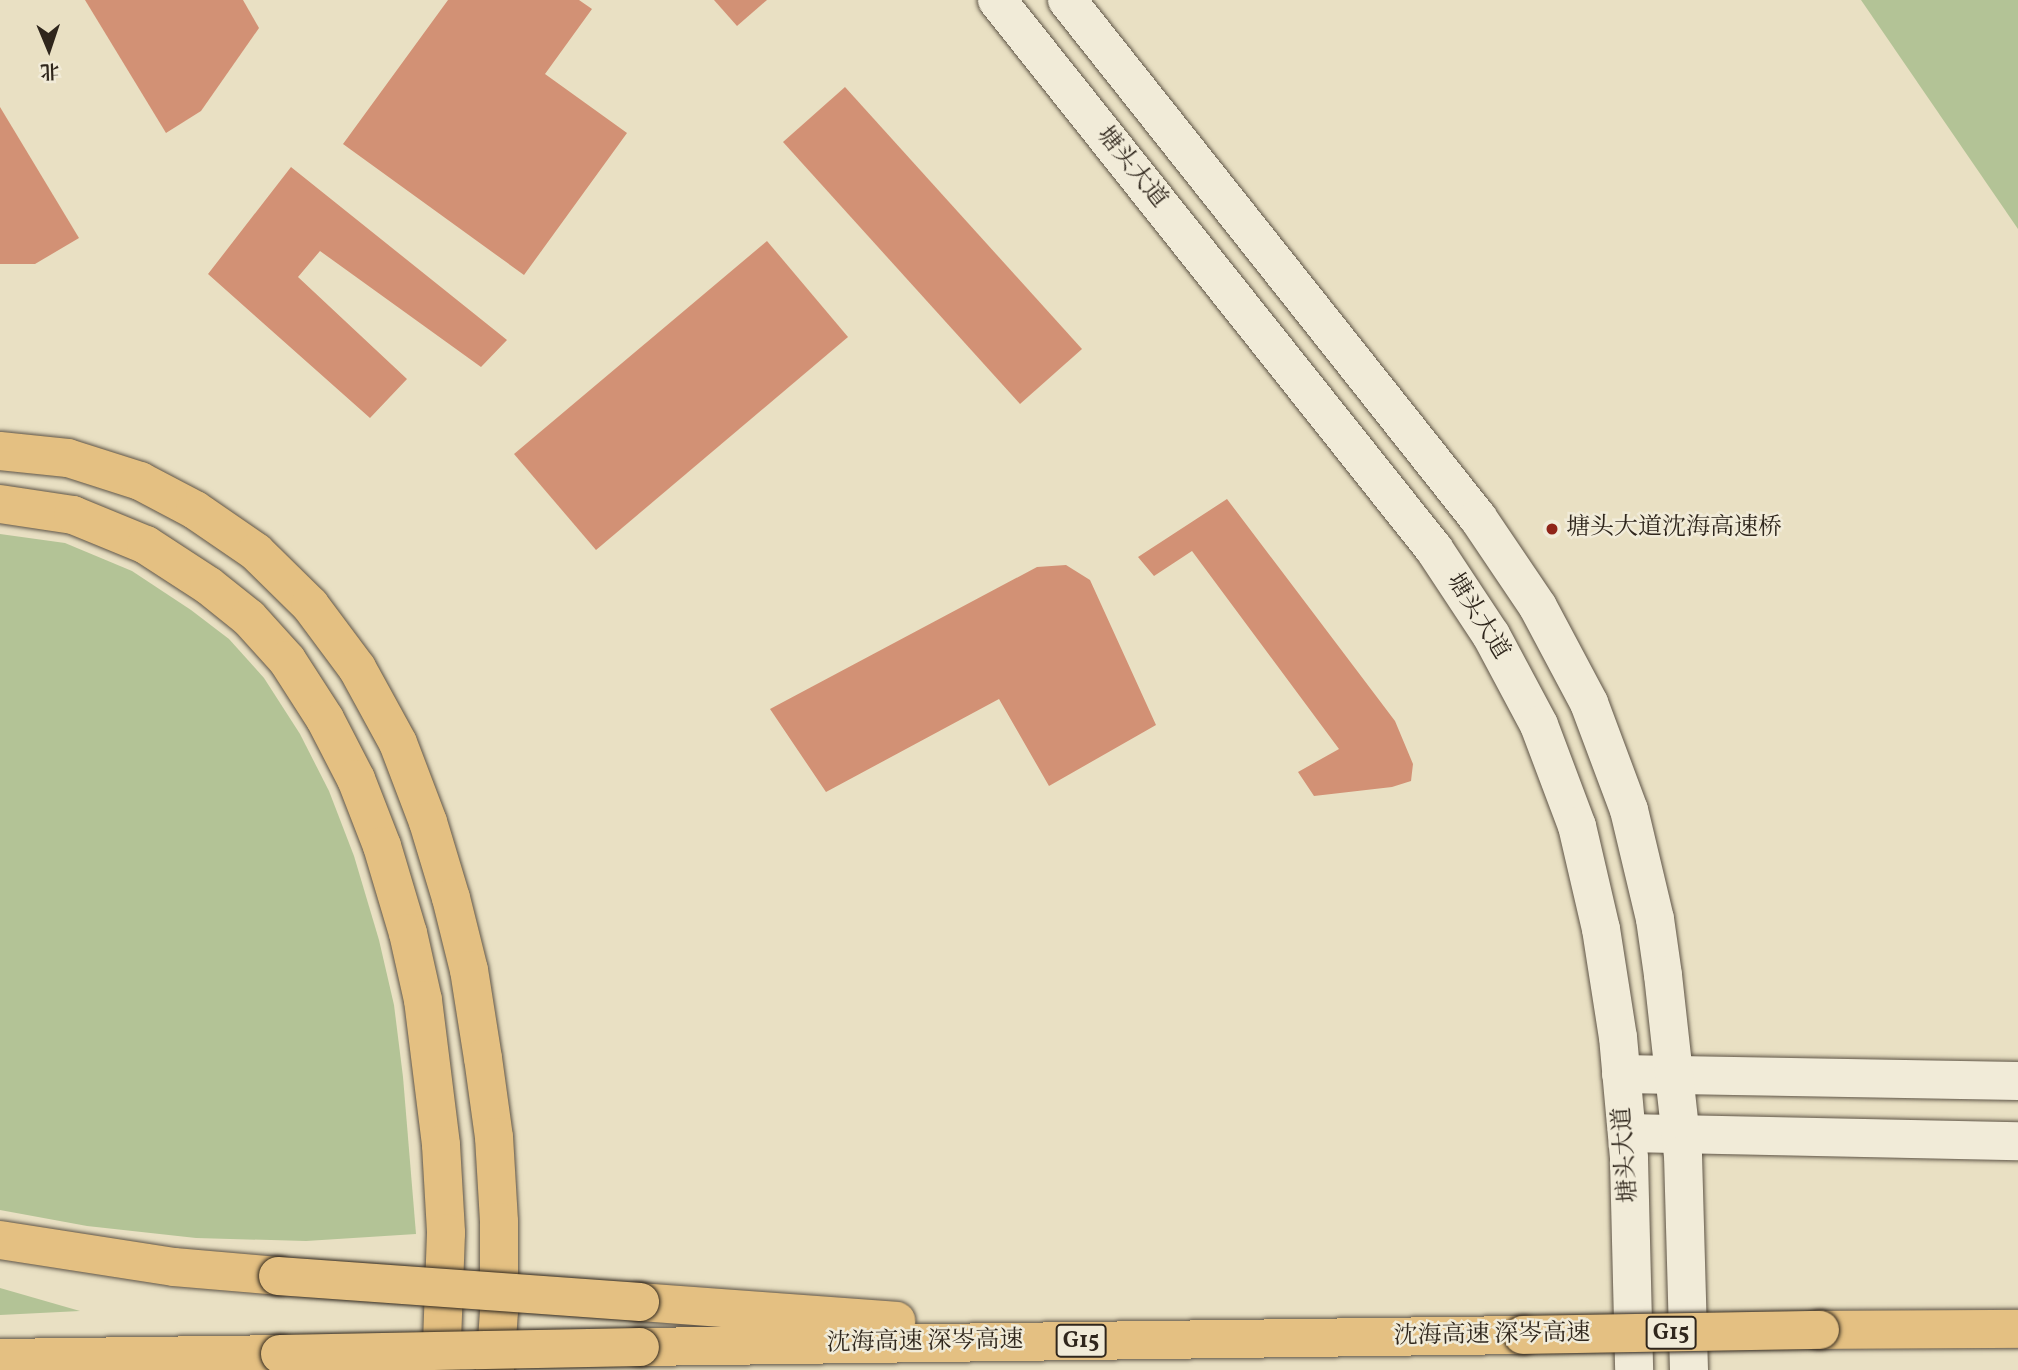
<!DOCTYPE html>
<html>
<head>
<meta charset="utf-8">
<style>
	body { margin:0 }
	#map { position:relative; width:2018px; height:1370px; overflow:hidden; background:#e9e0c3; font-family:Vollkorn,"Noto Serif SC",serif }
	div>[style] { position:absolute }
	.green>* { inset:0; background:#b3c396 }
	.building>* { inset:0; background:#d29175 }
	.roads { filter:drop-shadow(0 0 2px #5e5446) drop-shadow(0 0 2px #5e5446) }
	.minor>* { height:38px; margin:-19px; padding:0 19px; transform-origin:19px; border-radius:19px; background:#f1ebd8 }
	.secondary>* { height:38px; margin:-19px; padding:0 19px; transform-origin:19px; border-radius:19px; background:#f1ebd8 }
	.motorway>* { height:38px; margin:-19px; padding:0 19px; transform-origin:19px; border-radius:19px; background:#e4c082 }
	.bridges { filter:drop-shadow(0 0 2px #2f261c) drop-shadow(0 0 2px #2f261c) }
	.motorway-bridge>* { height:38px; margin:-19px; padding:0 19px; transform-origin:19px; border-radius:19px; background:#e4c082 }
	.dots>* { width:19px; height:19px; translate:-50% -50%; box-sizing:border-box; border:4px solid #f1ebd8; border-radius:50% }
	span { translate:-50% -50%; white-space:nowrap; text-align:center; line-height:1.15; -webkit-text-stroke:5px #f1ebd8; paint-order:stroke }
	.shield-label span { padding:2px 5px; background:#f1ebd8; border:2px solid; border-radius:5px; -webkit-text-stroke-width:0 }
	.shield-label { font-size:23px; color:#2f261c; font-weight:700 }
	.street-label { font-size:24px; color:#2f261c }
	.poi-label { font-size:24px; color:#2f261c }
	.left { translate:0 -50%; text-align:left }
	.north { position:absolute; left:14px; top:14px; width:70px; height:70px; -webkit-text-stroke:5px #f1ebd8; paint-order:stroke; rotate:178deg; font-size:19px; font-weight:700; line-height:28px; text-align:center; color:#2f261c }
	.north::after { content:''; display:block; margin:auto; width:24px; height:32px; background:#2f261c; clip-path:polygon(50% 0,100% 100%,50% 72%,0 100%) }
</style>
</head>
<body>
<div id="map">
	<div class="green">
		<i style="clip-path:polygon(1861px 0,2018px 0,2018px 229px)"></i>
		<i style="clip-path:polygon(0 534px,65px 543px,132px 571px,191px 610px,229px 639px,264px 678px,300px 734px,329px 791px,354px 856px,379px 940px,394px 1005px,403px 1077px,416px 1234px,306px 1241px,196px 1238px,87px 1226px,0 1210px)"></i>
		<i style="clip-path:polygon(0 1288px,80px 1311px,0 1315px)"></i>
	</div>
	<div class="building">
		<i style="clip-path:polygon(85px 0,243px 0,259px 28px,201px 111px,166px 133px)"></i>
		<i style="clip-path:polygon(448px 0,579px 0,592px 9px,545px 74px,627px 133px,524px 275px,343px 144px)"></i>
		<i style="clip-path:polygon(714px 0,767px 0,737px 26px)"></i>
		<i style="clip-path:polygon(845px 87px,1082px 349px,1020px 404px,783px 142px)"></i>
		<i style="clip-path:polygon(0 107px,79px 238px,35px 264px,0 264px)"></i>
		<i style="clip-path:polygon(291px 167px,507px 340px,481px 367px,320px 251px,298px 277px,407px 379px,370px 418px,208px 274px)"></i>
		<i style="clip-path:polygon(767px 241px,848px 337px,596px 550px,514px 454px)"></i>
		<i style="clip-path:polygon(1227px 499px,1395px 721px,1413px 764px,1411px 781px,1392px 787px,1314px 796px,1298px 772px,1339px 749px,1192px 551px,1154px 576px,1138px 557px)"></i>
		<i style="clip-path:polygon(1066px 565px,1090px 580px,1156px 725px,1049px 786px,999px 699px,826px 792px,770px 709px,1037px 567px)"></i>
	</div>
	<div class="roads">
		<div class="minor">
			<i style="left:1621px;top:1074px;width:397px;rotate:1deg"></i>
			<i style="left:1627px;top:1133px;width:391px;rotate:1.2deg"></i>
		</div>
		<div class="secondary">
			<i style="left:997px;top:0;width:702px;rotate:51.48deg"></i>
			<i style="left:1434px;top:549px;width:103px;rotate:56.5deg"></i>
			<i style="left:1491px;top:635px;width:102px;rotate:61.9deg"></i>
			<i style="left:1539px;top:725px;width:108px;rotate:69.4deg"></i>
			<i style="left:1577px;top:826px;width:106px;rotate:76.9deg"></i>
			<i style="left:1601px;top:929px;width:109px;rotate:81.1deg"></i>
			<i style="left:1618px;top:1037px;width:122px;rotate:84.8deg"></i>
			<i style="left:1629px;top:1159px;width:211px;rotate:88.6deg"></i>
			<i style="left:1067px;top:0;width:661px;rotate:51.57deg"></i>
			<i style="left:1478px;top:518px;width:107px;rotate:56deg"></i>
			<i style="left:1538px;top:607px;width:109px;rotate:62deg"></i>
			<i style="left:1589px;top:703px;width:114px;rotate:69.5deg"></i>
			<i style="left:1629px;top:810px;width:112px;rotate:76.6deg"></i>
			<i style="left:1655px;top:919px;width:57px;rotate:81.9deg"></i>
			<i style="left:1663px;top:975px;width:181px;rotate:83.7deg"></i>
			<i style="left:1683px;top:1155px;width:215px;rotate:88.4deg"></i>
		</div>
		<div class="motorway">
			<i style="left:0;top:451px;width:68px;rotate:5.9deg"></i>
			<i style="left:68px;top:458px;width:76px;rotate:17.7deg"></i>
			<i style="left:140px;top:481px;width:62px;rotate:27.8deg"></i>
			<i style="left:195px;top:510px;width:74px;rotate:34.5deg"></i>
			<i style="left:256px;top:552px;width:76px;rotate:44.5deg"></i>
			<i style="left:310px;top:605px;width:79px;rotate:53.3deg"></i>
			<i style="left:357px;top:668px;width:85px;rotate:61.3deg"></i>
			<i style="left:398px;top:743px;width:85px;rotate:69.2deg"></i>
			<i style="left:428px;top:822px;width:79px;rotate:73.2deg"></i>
			<i style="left:451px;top:898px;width:74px;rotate:76deg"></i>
			<i style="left:469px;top:970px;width:89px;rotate:81deg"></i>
			<i style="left:483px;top:1058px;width:80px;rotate:82.1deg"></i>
			<i style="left:494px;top:1137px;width:85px;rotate:86.6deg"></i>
			<i style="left:499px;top:1222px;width:89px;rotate:90deg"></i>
			<i style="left:499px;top:1311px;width:59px;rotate:93.9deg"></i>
			<i style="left:0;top:504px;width:74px;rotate:8.6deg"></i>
			<i style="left:73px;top:515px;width:79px;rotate:22.3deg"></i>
			<i style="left:146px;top:545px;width:75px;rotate:33.1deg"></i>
			<i style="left:209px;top:586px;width:51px;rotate:38.7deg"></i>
			<i style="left:249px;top:618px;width:57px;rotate:47.9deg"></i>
			<i style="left:287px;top:660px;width:70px;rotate:57.2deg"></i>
			<i style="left:325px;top:719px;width:68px;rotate:62.7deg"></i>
			<i style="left:356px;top:779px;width:72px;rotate:68.8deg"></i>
			<i style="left:382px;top:846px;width:91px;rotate:73.4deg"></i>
			<i style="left:408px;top:933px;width:69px;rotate:77.4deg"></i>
			<i style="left:423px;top:1000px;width:146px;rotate:82.9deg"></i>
			<i style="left:441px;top:1145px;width:88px;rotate:86.7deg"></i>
			<i style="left:446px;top:1233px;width:137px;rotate:92.1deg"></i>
			<i style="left:0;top:1240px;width:176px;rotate:8.8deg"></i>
			<i style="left:174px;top:1267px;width:104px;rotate:4.9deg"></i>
			<i style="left:640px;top:1302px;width:257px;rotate:4.2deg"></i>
			<i style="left:1820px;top:1330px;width:198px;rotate:-0.3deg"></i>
			<i style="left:640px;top:1347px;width:883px;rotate:-0.78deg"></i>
			<i style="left:0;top:1358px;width:280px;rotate:-0.8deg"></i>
		</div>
	</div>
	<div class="bridges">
		<div class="motorway-bridge">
			<i style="left:278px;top:1276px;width:363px;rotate:4.1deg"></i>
			<i style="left:1523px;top:1335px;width:297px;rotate:-1deg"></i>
			<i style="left:280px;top:1354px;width:360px;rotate:-1.1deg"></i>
		</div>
	</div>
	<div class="dots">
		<i style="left:1552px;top:529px;background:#8f2418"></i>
	</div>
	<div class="shield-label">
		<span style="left:1671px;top:1333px">G15</span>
		<span style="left:1081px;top:1341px">G15</span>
	</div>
	<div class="street-label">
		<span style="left:1131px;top:168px;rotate:51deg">塘头大道</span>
		<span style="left:1477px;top:617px;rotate:58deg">塘头大道</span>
		<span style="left:1627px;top:1155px;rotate:-94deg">塘头大道</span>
		<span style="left:1492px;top:1336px;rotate:-1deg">沈海高速 深岑高速</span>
		<span style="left:925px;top:1343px;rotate:-1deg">沈海高速 深岑高速</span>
	</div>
	<div class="poi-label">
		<span class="left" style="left:1566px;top:529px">塘头大道沈海高速桥</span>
	</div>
	<div class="north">北</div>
</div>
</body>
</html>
